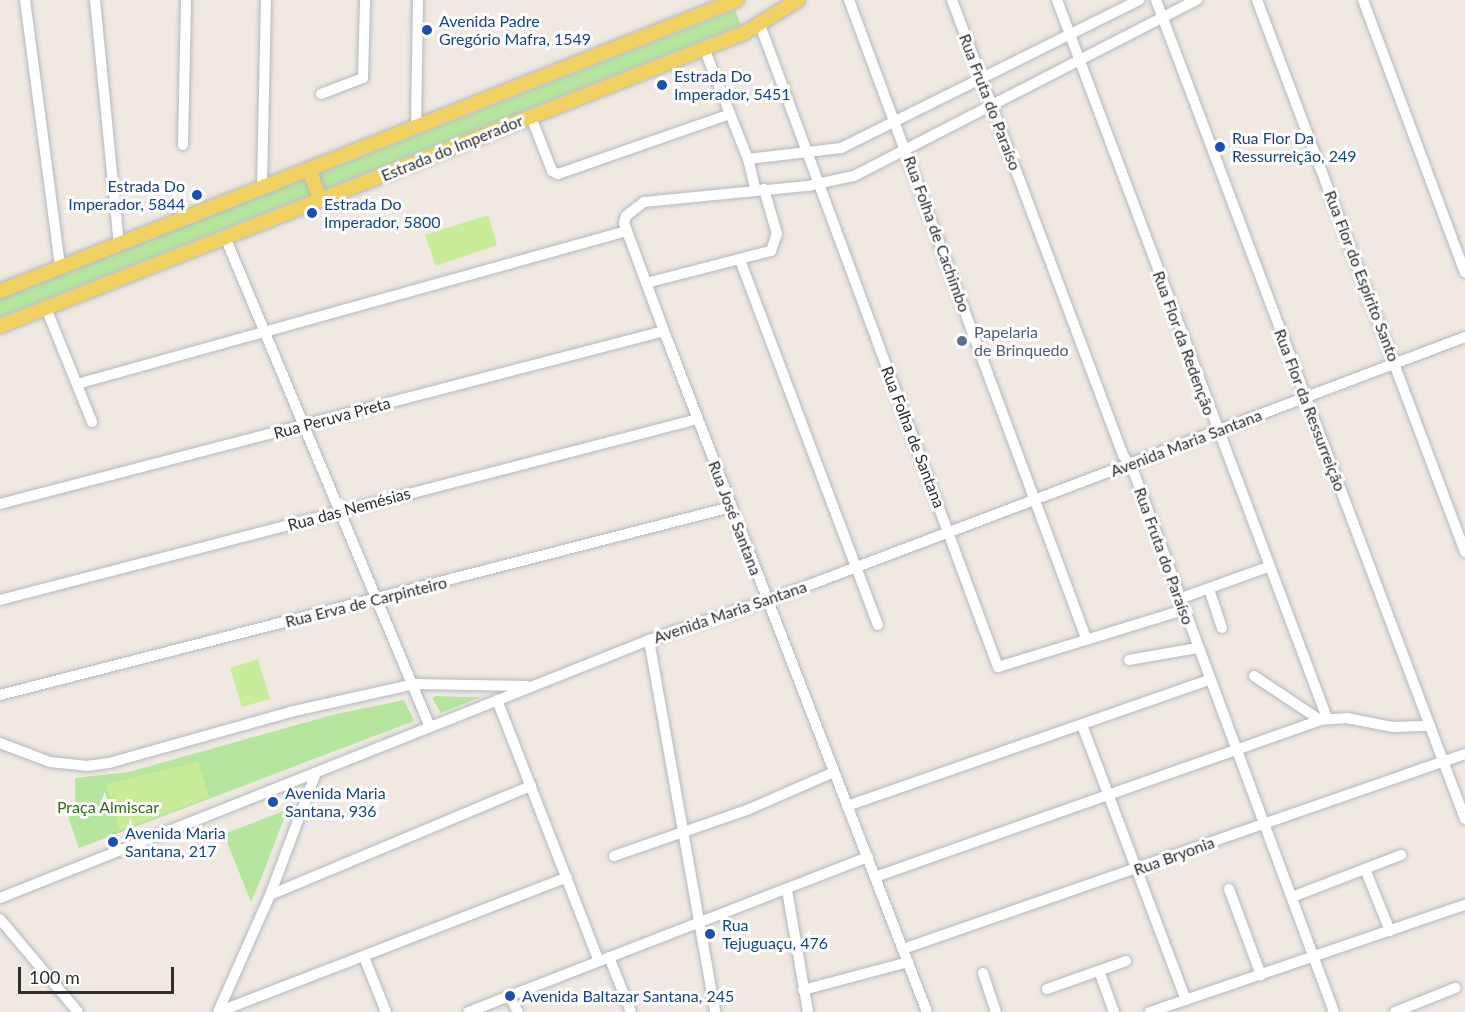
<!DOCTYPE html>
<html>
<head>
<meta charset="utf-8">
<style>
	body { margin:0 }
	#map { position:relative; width:1465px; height:1012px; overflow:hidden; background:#efe9e1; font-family:Lato,sans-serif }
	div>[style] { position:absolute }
	.green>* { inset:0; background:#b6e59e }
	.pitch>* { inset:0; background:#c9ec9a }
	.roads { filter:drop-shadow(0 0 2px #b4b7c1) drop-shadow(0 0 2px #b4b7c1) }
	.minor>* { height:10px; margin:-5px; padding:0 5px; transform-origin:5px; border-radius:5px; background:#fff }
	.major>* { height:14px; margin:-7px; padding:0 7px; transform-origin:7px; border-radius:7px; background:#f2d163 }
	.dots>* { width:16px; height:16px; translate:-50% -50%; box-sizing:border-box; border:3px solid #fff; border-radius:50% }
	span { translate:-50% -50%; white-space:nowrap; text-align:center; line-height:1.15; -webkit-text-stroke:6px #fff; paint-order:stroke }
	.transit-label { font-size:16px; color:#164399 }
	.left { translate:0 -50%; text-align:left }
	.right { translate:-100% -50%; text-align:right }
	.street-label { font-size:16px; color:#2e2e2e }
	.service-label { font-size:16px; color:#4e5e75 }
	.park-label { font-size:16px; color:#2c6e1b }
	.scale { position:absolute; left:18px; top:967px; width:156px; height:27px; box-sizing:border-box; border:3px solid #2e2e2e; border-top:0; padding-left:8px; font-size:18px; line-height:21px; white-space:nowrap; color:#2e2e2e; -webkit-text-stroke:4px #fff; paint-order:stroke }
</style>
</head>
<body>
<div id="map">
	<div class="green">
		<i style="clip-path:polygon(735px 10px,741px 25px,0 317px,0 299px)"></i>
		<i style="clip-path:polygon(436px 696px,462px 697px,481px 697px,441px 713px,432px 698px)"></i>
		<i style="clip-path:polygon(404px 700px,414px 721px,79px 848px,68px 817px,75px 814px,75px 778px,129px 772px,332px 715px)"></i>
		<i style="clip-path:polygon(287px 810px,261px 879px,251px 902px,224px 834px)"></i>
	</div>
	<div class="pitch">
		<i style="clip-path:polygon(488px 215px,497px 245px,436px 266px,425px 235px)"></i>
		<i style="clip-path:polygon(258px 659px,270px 699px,242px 707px,230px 668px)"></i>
		<i style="clip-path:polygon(198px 762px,209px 797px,120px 830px,106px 784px)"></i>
	</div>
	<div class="roads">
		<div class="minor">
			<i style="left:25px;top:0;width:269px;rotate:82.5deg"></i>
			<i style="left:95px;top:0;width:244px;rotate:84.4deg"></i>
			<i style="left:849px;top:0;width:681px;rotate:69.62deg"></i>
			<i style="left:952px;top:0;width:486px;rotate:69.4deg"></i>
			<i style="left:1123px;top:455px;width:18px;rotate:56deg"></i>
			<i style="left:1133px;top:470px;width:578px;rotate:69.65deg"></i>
			<i style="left:1057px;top:0;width:767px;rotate:69.39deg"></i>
			<i style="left:1156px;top:0;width:875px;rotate:69.33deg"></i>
			<i style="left:1257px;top:0;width:590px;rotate:69.35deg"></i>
			<i style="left:1363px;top:0;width:291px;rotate:69.5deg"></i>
			<i style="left:760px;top:25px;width:685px;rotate:69.66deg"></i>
			<i style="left:998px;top:667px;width:194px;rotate:-17.1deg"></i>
			<i style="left:704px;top:48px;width:119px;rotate:68.4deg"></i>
			<i style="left:748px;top:159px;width:32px;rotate:76deg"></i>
			<i style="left:321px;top:94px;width:45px;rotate:-20.9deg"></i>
			<i style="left:363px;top:78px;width:78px;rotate:-88.5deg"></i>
			<i style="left:531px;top:117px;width:58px;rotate:68.7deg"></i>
			<i style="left:552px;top:171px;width:7px;rotate:27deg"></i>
			<i style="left:558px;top:174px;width:182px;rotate:-19.2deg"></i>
			<i style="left:416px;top:127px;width:127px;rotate:-89.1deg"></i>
			<i style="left:183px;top:145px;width:145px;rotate:-88.8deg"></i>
			<i style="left:748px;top:159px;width:94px;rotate:-6.7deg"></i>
			<i style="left:841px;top:148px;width:333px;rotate:-26.4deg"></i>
			<i style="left:262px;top:187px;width:187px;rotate:-88.8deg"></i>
			<i style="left:225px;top:237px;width:531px;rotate:67.3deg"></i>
			<i style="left:740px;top:260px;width:390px;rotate:69.3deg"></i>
			<i style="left:646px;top:283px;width:129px;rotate:-14.4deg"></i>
			<i style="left:771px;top:251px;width:18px;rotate:-71deg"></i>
			<i style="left:777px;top:234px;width:47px;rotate:-106.1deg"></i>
			<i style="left:46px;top:308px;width:123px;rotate:68deg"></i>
			<i style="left:77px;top:384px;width:571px;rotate:-15.55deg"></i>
			<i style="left:0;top:504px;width:686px;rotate:-14.6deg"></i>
			<i style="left:1209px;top:589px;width:41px;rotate:71.6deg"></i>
			<i style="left:1179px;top:599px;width:95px;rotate:-19.8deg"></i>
			<i style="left:0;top:600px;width:721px;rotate:-14.54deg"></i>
			<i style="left:649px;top:640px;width:378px;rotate:79.9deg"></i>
			<i style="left:1129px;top:660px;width:69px;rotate:-10deg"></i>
			<i style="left:1254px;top:676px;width:79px;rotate:33.7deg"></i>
			<i style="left:1320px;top:720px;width:27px;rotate:-4deg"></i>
			<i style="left:1347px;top:718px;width:47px;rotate:11.1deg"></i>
			<i style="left:1393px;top:727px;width:37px;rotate:-2deg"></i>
			<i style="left:0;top:695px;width:755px;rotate:-14.42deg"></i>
			<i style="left:497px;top:700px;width:280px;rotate:68.7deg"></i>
			<i style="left:1082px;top:725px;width:294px;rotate:69.3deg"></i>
			<i style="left:0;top:743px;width:53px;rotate:20.8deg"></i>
			<i style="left:50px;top:762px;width:37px;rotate:6deg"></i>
			<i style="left:87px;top:766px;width:22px;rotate:-8deg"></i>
			<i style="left:109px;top:763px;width:188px;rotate:-15.7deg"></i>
			<i style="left:290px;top:712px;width:127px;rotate:-12.7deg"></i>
			<i style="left:414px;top:684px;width:113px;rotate:1deg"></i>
			<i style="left:847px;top:806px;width:383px;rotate:-19.2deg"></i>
			<i style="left:614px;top:856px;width:141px;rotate:-19.1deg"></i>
			<i style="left:747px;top:810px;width:95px;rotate:-23.6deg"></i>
			<i style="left:1365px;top:869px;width:67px;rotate:68deg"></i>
			<i style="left:875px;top:877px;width:472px;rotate:-19.4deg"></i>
			<i style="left:1229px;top:889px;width:92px;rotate:69.6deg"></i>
			<i style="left:787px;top:890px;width:124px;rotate:80.2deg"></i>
			<i style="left:270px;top:895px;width:283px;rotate:-22.7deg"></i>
			<i style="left:1292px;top:897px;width:117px;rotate:-21.1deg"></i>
			<i style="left:0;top:898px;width:698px;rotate:-21.68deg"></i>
			<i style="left:649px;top:640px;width:138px;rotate:-18.6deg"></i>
			<i style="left:780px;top:596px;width:732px;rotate:-20.71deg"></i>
			<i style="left:0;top:919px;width:121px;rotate:50deg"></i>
			<i style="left:903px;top:949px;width:595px;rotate:-19.14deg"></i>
			<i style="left:364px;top:957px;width:59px;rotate:68.2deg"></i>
			<i style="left:609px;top:957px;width:59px;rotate:68.2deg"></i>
			<i style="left:1099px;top:971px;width:44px;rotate:69.9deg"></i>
			<i style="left:983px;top:973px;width:41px;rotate:71.6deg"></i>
			<i style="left:1047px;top:989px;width:84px;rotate:-19.5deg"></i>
			<i style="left:803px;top:990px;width:109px;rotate:-14.9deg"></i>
			<i style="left:509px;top:995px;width:19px;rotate:62deg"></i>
			<i style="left:218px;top:1012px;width:374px;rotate:-21.1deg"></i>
			<i style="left:218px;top:1012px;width:128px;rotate:-66deg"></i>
			<i style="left:270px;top:895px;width:128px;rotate:-69.4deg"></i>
			<i style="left:468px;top:1012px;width:429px;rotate:-21.2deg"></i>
			<i style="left:927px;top:1012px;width:730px;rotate:-111.12deg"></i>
			<i style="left:664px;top:331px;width:115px;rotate:-110.3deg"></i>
			<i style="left:624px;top:223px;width:7px;rotate:-74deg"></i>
			<i style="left:626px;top:216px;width:23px;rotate:-38deg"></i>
			<i style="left:644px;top:202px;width:165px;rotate:-5.6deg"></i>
			<i style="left:808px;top:186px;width:47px;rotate:-12.3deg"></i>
			<i style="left:854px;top:176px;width:386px;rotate:-27.2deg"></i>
			<i style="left:1150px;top:1012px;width:333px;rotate:-18.8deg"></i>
			<i style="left:1395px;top:1012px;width:65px;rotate:-21.8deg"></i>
		</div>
		<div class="major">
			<i style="left:309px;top:169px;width:33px;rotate:70deg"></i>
			<i style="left:0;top:291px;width:792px;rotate:-21.55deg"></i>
			<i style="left:0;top:326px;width:800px;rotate:-21.5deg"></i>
			<i style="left:744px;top:33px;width:63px;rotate:-31.4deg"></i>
		</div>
	</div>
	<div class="dots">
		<i style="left:427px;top:30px;background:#1a4fb4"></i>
		<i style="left:662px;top:85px;background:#1a4fb4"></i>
		<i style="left:1220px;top:147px;background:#1a4fb4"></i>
		<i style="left:197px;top:195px;background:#1a4fb4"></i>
		<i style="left:312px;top:213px;background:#1a4fb4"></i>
		<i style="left:962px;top:341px;background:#5c6f8a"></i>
		<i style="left:273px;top:802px;background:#1a4fb4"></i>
		<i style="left:113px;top:842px;background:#1a4fb4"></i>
		<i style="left:710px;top:934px;background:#1a4fb4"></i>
		<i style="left:510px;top:996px;background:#1a4fb4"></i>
	</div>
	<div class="transit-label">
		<span class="left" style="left:439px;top:30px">Avenida Padre<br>Gregório Mafra, 1549</span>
		<span class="left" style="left:674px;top:85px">Estrada Do<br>Imperador, 5451</span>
		<span class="left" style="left:1232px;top:147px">Rua Flor Da<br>Ressurreição, 249</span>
		<span class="right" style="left:185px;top:195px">Estrada Do<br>Imperador, 5844</span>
		<span class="left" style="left:324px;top:213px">Estrada Do<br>Imperador, 5800</span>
		<span class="left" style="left:285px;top:802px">Avenida Maria<br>Santana, 936</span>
		<span class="left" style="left:125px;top:842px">Avenida Maria<br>Santana, 217</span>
		<span class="left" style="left:722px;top:934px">Rua<br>Tejuguaçu, 476</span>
		<span class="left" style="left:522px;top:996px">Avenida Baltazar Santana, 245</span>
	</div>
	<div class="street-label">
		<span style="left:990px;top:102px;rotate:69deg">Rua Fruta do Paraíso</span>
		<span style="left:452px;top:148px;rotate:-22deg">Estrada do Imperador</span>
		<span style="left:937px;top:234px;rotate:70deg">Rua Folha de Cachimbo</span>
		<span style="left:1362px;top:276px;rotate:69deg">Rua Flor do Espírito Santo</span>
		<span style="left:1184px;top:343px;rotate:70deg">Rua Flor da Redenção</span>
		<span style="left:1310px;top:410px;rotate:69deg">Rua Flor da Ressurreição</span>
		<span style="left:332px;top:418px;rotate:-15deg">Rua Peruva Preta</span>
		<span style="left:913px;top:437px;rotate:69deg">Rua Folha de Santana</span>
		<span style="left:1186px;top:443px;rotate:-21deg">Avenida Maria Santana</span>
		<span style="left:349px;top:509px;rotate:-15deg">Rua das Nemésias</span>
		<span style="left:735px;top:518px;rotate:69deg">Rua José Santana</span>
		<span style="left:1164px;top:556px;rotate:70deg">Rua Fruta do Paraíso</span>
		<span style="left:366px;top:602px;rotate:-14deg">Rua Erva de Carpinteiro</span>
		<span style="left:730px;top:612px;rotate:-19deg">Avenida Maria Santana</span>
		<span style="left:1174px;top:856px;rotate:-20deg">Rua Bryonia</span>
	</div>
	<div class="service-label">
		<span class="left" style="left:974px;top:341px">Papelaria<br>de Brinquedo</span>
	</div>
	<div class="park-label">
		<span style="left:108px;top:807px">Praça Almiscar</span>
	</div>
	<div class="scale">100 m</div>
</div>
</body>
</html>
